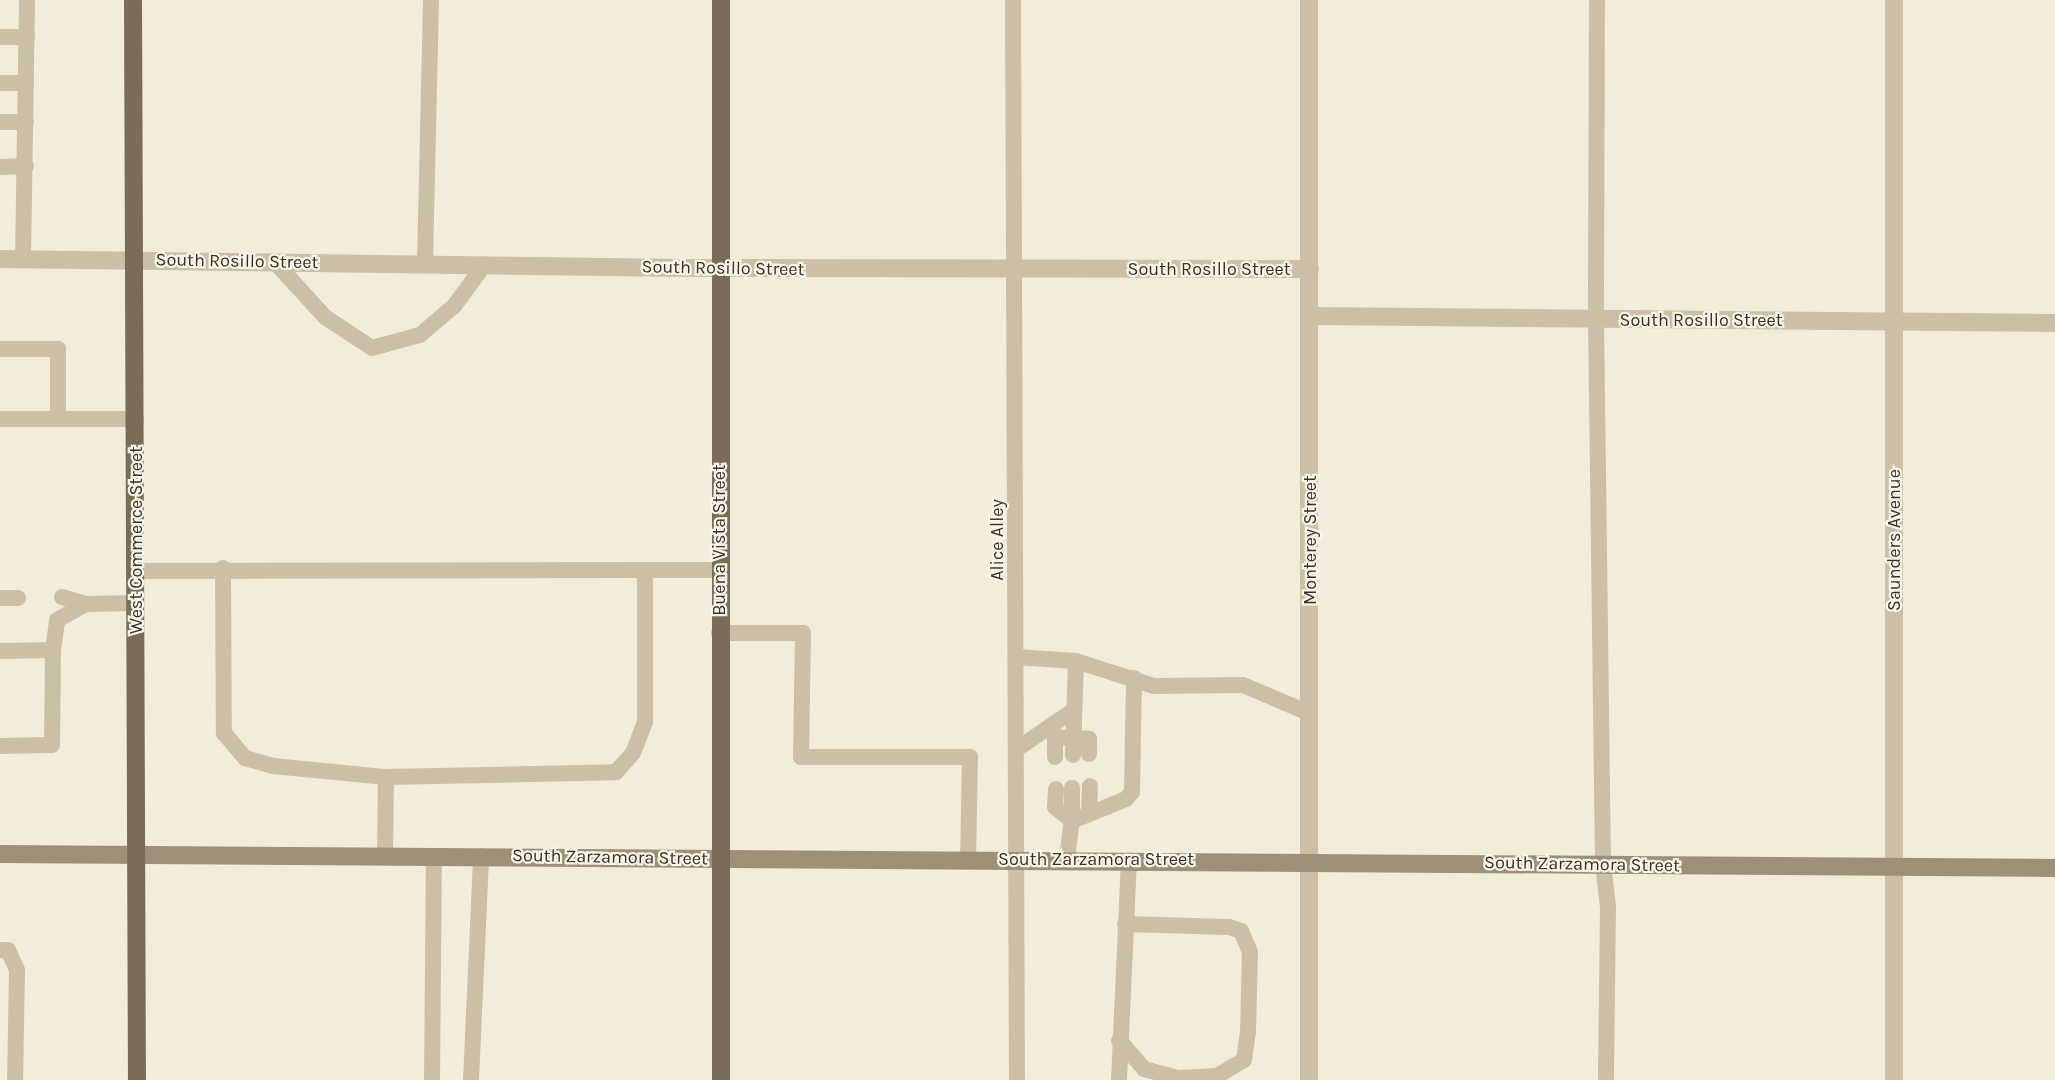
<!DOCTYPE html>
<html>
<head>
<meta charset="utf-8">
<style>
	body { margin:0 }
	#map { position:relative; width:2055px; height:1080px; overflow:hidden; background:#f2eddb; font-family:Karla,sans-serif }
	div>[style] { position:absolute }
	.lane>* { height:16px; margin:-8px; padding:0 8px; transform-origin:8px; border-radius:8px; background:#cbc0a6 }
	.street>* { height:18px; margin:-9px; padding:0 9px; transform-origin:9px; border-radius:9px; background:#cbc0a6 }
	.secondary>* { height:18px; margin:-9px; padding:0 9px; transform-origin:9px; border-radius:9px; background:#9e9078 }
	.primary>* { height:18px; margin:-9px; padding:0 9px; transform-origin:9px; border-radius:9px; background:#796c58 }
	span { translate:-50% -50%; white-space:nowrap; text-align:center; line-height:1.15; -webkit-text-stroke:4.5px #faf6e7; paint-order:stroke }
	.street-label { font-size:18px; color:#373027 }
</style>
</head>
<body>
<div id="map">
	<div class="lane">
		<i style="left:1013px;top:0;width:1080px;rotate:89.79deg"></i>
		<i style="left:1597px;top:0;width:320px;rotate:90.2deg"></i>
		<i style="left:1596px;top:320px;width:544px;rotate:89.26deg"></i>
		<i style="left:1603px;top:864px;width:43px;rotate:83.4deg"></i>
		<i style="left:1608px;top:907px;width:173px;rotate:90.7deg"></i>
		<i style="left:0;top:37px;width:27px"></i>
		<i style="left:0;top:83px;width:26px"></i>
		<i style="left:0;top:122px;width:26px"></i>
		<i style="left:0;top:167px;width:26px;rotate:-2deg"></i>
		<i style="left:23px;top:259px;width:259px;rotate:-89.1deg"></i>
		<i style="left:274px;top:261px;width:76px;rotate:47.7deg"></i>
		<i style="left:325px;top:317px;width:56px;rotate:33.4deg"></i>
		<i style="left:372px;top:348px;width:50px;rotate:-15.2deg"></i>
		<i style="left:420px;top:335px;width:45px;rotate:-40.5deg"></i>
		<i style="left:454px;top:306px;width:52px;rotate:-53.6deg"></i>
		<i style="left:425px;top:264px;width:264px;rotate:-88.7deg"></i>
		<i style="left:0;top:349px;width:58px"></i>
		<i style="left:58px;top:349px;width:70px;rotate:90deg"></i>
		<i style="left:0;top:419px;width:136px"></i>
		<i style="left:223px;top:568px;width:165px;rotate:89.7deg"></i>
		<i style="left:224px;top:733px;width:33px;rotate:50deg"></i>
		<i style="left:245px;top:758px;width:29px;rotate:16deg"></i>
		<i style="left:273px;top:766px;width:114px;rotate:5.6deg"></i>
		<i style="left:137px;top:571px;width:508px;rotate:-0.11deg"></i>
		<i style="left:62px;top:597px;width:25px;rotate:16deg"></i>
		<i style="left:0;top:598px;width:18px"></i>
		<i style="left:719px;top:633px;width:84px"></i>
		<i style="left:803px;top:633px;width:124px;rotate:90.9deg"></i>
		<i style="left:801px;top:757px;width:169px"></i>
		<i style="left:970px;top:757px;width:101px;rotate:91.1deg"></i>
		<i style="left:53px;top:650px;width:30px;rotate:-82deg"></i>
		<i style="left:57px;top:620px;width:33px;rotate:-29deg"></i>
		<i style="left:86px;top:604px;width:50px;rotate:-1.1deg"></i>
		<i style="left:0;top:651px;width:53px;rotate:-1.1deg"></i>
		<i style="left:53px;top:650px;width:95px;rotate:90.6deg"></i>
		<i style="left:52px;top:745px;width:52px;rotate:178.9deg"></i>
		<i style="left:1016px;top:657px;width:60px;rotate:3.8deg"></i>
		<i style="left:1076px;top:661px;width:82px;rotate:17.8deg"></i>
		<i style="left:1154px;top:686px;width:89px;rotate:-0.6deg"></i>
		<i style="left:1243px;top:685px;width:72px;rotate:23deg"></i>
		<i style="left:1017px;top:749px;width:69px;rotate:-34.4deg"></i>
		<i style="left:1073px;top:755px;width:94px;rotate:-88.2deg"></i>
		<i style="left:1055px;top:757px;width:20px;rotate:-90deg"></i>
		<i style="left:1055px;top:737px;width:34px;rotate:3deg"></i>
		<i style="left:1089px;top:739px;width:15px;rotate:90deg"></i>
		<i style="left:1056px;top:789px;width:18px;rotate:93deg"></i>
		<i style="left:1055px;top:807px;width:22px;rotate:39deg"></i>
		<i style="left:1089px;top:814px;width:28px;rotate:-88deg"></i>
		<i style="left:1072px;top:821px;width:33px;rotate:-90deg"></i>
		<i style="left:385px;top:857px;width:80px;rotate:-89.3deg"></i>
		<i style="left:386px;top:777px;width:230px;rotate:-1.2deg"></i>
		<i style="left:616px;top:772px;width:25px;rotate:-48deg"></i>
		<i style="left:633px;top:753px;width:34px;rotate:-69deg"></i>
		<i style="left:645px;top:721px;width:151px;rotate:-90deg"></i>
		<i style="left:645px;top:570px;width:74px"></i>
		<i style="left:1067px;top:859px;width:38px;rotate:-83deg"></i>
		<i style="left:1072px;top:821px;width:58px;rotate:-22.2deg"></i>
		<i style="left:1126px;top:799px;width:9px;rotate:-49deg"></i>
		<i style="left:1132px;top:792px;width:114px;rotate:-89deg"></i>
		<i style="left:0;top:950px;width:8px"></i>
		<i style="left:8px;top:950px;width:22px;rotate:66deg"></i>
		<i style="left:17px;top:970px;width:110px;rotate:91deg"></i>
		<i style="left:1119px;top:1040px;width:38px;rotate:49deg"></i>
		<i style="left:1144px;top:1069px;width:35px;rotate:15deg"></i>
		<i style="left:1178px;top:1078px;width:39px;rotate:-3deg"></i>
		<i style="left:1217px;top:1076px;width:31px;rotate:-31deg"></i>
		<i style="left:1244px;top:1060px;width:28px;rotate:-82deg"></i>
		<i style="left:1248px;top:1032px;width:80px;rotate:-88.6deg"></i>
		<i style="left:1250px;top:952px;width:23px;rotate:-113deg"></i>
		<i style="left:1241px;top:931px;width:13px;rotate:-162deg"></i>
		<i style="left:1229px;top:927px;width:104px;rotate:-178.3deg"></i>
		<i style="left:432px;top:1080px;width:223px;rotate:-89.5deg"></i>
		<i style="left:471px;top:1080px;width:224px;rotate:-87.4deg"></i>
		<i style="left:1119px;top:1080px;width:220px;rotate:-87.4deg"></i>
	</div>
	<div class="street">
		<i style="left:1894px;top:0;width:1080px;rotate:90deg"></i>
		<i style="left:0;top:259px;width:685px;rotate:0.75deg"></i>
		<i style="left:685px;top:268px;width:625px;rotate:0.09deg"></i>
		<i style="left:1310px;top:316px;width:745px;rotate:0.54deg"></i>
		<i style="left:1309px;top:1080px;width:1080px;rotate:-90deg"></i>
	</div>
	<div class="secondary">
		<i style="left:0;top:854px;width:2055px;rotate:0.39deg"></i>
	</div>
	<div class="primary">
		<i style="left:133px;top:0;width:1080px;rotate:89.79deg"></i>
		<i style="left:721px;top:0;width:1080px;rotate:90deg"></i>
	</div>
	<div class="street-label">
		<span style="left:237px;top:261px;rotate:1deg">South Rosillo Street</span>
		<span style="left:723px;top:268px;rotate:1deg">South Rosillo Street</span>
		<span style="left:1209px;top:269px">South Rosillo Street</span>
		<span style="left:1701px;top:320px">South Rosillo Street</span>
		<span style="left:136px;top:540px;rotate:-90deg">West Commerce Street</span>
		<span style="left:719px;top:540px;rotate:-90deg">Buena Vista Street</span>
		<span style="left:997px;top:540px;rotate:-90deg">Alice Alley</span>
		<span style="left:1310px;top:540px;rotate:-90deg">Monterey Street</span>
		<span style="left:1894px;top:540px;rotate:-90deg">Saunders Avenue</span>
		<span style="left:610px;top:857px;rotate:1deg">South Zarzamora Street</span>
		<span style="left:1096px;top:859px">South Zarzamora Street</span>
		<span style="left:1582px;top:864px;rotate:1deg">South Zarzamora Street</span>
	</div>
</div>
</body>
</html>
